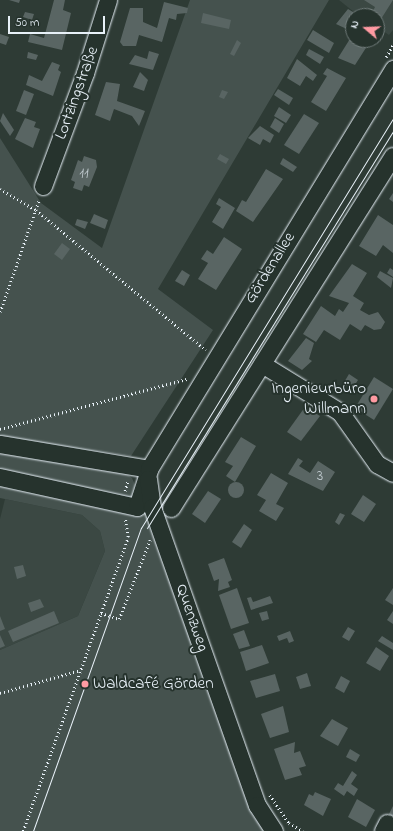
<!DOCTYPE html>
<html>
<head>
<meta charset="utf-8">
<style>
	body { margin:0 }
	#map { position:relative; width:393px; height:831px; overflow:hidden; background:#2e3b35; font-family:"Indie Flower",sans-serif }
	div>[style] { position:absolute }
	.built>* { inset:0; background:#3b4843 }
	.green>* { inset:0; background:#45524e }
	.building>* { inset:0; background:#596563 }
	.round { border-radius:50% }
	.path>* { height:2.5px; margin-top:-1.25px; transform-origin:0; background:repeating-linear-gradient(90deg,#e8f1f8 0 1px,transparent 0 4px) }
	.roads { filter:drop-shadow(0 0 1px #e8f1f8) drop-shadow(0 0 1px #e8f1f8) }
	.minor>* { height:17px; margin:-8.5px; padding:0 8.5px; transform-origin:8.5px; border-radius:8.5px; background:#26332d }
	.tram>* { height:1px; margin:-0.5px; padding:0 0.5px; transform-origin:0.5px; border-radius:0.5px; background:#e8f1f8 }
	.dots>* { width:11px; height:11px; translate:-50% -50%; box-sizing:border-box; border:2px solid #26332d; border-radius:50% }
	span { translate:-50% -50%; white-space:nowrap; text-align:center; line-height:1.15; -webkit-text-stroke:4px #26332d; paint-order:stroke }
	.number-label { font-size:15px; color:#c4ced3 }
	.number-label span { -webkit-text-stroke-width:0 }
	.street-label { font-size:17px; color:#e8f1f8 }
	.poi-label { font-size:17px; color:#e8f1f8 }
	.right { translate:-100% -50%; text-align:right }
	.left { translate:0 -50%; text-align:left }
	.north { position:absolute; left:345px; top:8px; width:40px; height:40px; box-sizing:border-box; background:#26332d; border:1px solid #747f7e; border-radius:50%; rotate:289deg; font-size:11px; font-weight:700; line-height:16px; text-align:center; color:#e8f1f8 }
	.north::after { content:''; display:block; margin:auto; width:14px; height:18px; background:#ff9aa2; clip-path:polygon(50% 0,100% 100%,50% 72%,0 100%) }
	.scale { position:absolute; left:8px; top:16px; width:97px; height:18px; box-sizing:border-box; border:2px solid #e8f1f8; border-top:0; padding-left:5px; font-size:12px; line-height:14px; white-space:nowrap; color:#e8f1f8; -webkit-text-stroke:3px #26332d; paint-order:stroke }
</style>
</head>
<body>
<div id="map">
	<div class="built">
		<i style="clip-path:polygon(339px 0,393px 0,393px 30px,389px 35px,377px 27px,377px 16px,359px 16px)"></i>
		<i style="clip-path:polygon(5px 499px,82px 515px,100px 531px,105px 551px,78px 616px,0 650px,0 519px)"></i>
	</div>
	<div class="green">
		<i style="clip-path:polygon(190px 0,329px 0,158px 289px,213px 330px,131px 456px,0 437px,0 138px,41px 203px,102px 248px)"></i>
		<i style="clip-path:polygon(0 452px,125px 473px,132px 478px,153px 528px,253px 816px,265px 831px,0 831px,0 650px,78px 616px,105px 551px,100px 531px,82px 515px,0 498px)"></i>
	</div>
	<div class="building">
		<i style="clip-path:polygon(9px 0,20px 0,19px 3px)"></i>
		<i style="clip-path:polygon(54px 0,65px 0,63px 10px,71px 13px,62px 50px,28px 42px,30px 34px,44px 38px)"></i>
		<i style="clip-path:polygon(364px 0,393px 0,381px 19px,372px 13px,375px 7px)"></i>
		<i style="clip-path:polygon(164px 2px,188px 8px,187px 13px,177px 14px,176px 20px,169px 18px,162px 42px,139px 35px,136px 46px,123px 46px,120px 42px,130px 8px,143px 8px,143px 22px,157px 28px)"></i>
		<i style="clip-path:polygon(348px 9px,358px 15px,353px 16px,353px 32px,336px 24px)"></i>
		<i style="clip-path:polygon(25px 12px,34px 14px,32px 20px,23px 17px)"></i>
		<i style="clip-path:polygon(203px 13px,231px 20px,229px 29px,201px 23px)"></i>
		<i style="clip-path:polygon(313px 30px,334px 43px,329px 53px,307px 40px)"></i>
		<i style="clip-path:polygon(0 34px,9px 37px,6px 45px,0 43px)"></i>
		<i style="clip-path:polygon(353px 34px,353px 40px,371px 40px,355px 65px,338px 58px)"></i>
		<i style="clip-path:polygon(237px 40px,241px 43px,234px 56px,230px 54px)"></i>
		<i style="clip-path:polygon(309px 49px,324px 57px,320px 64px,306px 55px)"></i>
		<i style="clip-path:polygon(149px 51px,159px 54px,153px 70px,129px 64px,135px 55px,147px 59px)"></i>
		<i style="clip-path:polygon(28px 52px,38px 55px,36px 60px,27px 58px)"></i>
		<i style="clip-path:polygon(297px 59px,317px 75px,313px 81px,306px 76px,300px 86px,287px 78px)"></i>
		<i style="clip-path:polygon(52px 62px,60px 65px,58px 70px,61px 72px,53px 96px,26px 85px,29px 75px,42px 81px)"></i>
		<i style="clip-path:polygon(327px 68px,346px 78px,326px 111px,311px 102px,327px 76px,323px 74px)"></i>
		<i style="clip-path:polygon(140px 72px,148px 80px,144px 91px,133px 87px)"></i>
		<i style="clip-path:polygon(106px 82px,120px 84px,117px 101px,145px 111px,139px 126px,132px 116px,114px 109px,110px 121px,95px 115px)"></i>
		<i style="clip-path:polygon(278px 89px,293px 98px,289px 105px,274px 95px)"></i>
		<i style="clip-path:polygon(24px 90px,34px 94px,26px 115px,16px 111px)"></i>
		<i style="clip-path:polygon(222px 90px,228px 92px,224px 99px,219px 97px)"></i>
		<i style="clip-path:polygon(279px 107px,291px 115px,286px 123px,274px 116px)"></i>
		<i style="clip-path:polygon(3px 113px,14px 130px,10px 136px,0 121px)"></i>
		<i style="clip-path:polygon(304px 114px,319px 123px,299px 154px,284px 145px)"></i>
		<i style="clip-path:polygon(25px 118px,36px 122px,34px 127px,40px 129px,33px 148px,15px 139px)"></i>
		<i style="clip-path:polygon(275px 118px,284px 124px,279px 133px,270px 127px)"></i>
		<i style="clip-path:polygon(260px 126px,274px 135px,270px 143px,263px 139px,260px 145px,248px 138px)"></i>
		<i style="clip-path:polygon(220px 154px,229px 159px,226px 164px,217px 159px)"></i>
		<i style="clip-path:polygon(84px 156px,96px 160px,97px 167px,89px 187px,84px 185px,82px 191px,73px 188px,75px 182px,71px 180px,78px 160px,82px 162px)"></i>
		<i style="clip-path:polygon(283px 158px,297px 167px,293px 172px,280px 164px)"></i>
		<i style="clip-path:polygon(266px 169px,283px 179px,253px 222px,236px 211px,242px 200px,246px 202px)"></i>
		<i style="clip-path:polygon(393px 193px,393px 202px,389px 199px)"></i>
		<i style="clip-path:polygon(219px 198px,235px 208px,223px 229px,212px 222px,221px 207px,216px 204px)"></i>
		<i style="clip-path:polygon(94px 214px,108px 220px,105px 229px,90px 223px)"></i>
		<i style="clip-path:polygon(378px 215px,393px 225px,393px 253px,383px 245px,376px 256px,359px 246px)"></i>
		<i style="clip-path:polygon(77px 219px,88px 222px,85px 229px,75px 225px)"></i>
		<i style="clip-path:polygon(224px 237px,242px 249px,216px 290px,198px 279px,208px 263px,201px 259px,207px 250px,213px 254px)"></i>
		<i style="clip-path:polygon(62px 243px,70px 249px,62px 260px,54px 254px)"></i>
		<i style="clip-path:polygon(352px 264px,367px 273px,353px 296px,364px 303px,360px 310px,369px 315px,378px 312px,385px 322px,381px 329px,374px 330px,365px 325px,361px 331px,350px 324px,340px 340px,324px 330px,316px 342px,303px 334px,321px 306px,335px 316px,339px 309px,343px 312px,349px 303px,329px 296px)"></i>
		<i style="clip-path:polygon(390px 268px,393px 270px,393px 277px,387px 273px)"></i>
		<i style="clip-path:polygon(182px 270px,190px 275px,184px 286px,175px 281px)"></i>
		<i style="clip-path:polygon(380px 271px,393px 278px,391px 288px,377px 277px)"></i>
		<i style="clip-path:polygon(306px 338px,314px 343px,309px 359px,312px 361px,302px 370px,288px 361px)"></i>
		<i style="clip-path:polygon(349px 374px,358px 380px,352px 389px,343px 384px)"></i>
		<i style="clip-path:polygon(374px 377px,393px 389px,374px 420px,355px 408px)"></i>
		<i style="clip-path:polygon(305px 407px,320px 416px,301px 441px,287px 432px)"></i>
		<i style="clip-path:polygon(241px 437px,256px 446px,235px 482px,226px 476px,233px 466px,225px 462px)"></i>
		<i style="clip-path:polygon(298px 458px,303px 461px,299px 466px,310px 473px,318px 461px,335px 472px,323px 491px,288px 474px)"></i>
		<i style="clip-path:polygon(271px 473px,288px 483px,276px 504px,284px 508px,276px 521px,259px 511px,266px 500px,257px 495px)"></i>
		<i class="round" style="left:228px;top:482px;width:16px;height:16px"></i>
		<i style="clip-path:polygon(208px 491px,221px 499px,205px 523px,192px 514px)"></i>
		<i style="clip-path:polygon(363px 495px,376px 504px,364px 522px,351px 514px)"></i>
		<i style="clip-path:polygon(340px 513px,345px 515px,339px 525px,335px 522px)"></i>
		<i style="clip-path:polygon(244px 524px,252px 530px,241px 548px,232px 542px)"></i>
		<i style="clip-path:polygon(224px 558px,232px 580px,228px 582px,230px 587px,218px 591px,219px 579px,214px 581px,208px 564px)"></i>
		<i style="clip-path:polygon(23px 565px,26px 576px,17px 579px,14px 567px)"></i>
		<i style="clip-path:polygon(237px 588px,249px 623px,231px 629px,219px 595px)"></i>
		<i style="clip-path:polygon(393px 588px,393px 605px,385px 600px)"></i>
		<i style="clip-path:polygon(270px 596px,273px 603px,251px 610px,247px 598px,251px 597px,253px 602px)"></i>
		<i style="clip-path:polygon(40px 599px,44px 607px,31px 612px,28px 603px)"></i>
		<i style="clip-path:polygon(54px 611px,59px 623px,13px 642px,8px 631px)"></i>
		<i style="clip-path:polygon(267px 611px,269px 619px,262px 621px,259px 613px)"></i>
		<i style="clip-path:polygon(393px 611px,393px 624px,387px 620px)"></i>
		<i style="clip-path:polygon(0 616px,5px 629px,0 631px)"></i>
		<i style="clip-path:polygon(348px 627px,355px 631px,349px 641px,342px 637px)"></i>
		<i style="clip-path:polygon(244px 630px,250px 646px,239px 649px,233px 634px)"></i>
		<i style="clip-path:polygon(290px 631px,294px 641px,289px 643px,287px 638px,279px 641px,277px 636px)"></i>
		<i style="clip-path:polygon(0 635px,5px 646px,0 648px)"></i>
		<i style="clip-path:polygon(382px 636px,393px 643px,393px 650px,378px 641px)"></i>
		<i style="clip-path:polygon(262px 645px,269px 663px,246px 671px,240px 652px)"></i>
		<i style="clip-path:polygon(376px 647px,389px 656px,380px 671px,366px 663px)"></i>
		<i style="clip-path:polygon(307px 673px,311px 686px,300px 689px,296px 677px)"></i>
		<i style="clip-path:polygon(275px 674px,280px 691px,256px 698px,250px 681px)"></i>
		<i style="clip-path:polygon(341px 676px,350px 681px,344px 693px,335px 688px)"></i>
		<i style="clip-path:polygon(283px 706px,289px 732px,270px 738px,261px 714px)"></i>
		<i style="clip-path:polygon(332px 719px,348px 728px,338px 746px,320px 736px)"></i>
		<i style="clip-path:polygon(295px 742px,294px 753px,300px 751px,306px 766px,299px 768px,302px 775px,285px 780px,274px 749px)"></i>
		<i style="clip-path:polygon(350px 749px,360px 755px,356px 762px,346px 757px)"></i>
		<i style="clip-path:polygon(352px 771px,357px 775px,351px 784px,358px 789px,354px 796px,347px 791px,344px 796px,334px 789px,338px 783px,343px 786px)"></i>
		<i style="clip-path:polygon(315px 792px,331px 799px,323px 816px,304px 805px,309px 794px,313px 796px)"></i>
		<i style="clip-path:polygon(357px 799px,375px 810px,366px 827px,348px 817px)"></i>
		<i style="clip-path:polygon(393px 806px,393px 816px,389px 814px)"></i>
	</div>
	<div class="path">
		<i style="left:386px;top:57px;width:14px;rotate:-60deg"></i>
		<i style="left:0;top:189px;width:42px;rotate:30.3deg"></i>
		<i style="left:36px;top:210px;width:220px;rotate:39.5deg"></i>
		<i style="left:0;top:312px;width:119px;rotate:-70.8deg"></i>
		<i style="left:0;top:429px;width:194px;rotate:-15deg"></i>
		<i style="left:125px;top:491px;width:11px;rotate:-75deg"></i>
		<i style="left:101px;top:613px;width:19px;rotate:18deg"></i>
		<i style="left:119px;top:619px;width:85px;rotate:-68.6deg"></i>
		<i style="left:0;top:693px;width:84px;rotate:-15.9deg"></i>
		<i style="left:270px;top:795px;width:34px;rotate:56deg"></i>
		<i style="left:289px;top:823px;width:16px;rotate:30deg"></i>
		<i style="left:23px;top:831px;width:312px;rotate:-70.3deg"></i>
		<i style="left:128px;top:537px;width:18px;rotate:-99deg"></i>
	</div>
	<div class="roads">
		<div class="minor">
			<i style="left:43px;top:186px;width:121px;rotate:-69.6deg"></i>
			<i style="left:85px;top:73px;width:77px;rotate:-72.5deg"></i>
			<i style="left:262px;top:364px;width:92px;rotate:31.6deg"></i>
			<i style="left:340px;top:412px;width:64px;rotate:54.6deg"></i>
			<i style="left:377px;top:464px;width:18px;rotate:29deg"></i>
			<i style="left:0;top:444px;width:151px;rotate:9.5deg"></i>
			<i style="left:0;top:477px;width:140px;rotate:12.4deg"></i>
			<i style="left:137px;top:507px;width:40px;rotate:-72deg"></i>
			<i style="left:149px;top:469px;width:469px;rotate:-58.6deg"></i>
			<i style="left:148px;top:479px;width:28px;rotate:82deg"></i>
			<i style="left:152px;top:507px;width:316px;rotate:70.6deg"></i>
			<i style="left:257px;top:805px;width:31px;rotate:57deg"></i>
			<i style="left:171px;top:508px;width:416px;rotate:-57.8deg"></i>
			<i style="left:383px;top:831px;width:9px;rotate:-63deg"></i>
		</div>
	</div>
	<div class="tram">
		<i style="left:147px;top:528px;width:466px;rotate:-58.2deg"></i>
		<i style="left:33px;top:831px;width:322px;rotate:-70.4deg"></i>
		<i style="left:141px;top:528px;width:480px;rotate:-58.4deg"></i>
	</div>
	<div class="dots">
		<i style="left:374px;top:399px;background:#ff9aa2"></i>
		<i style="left:85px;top:684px;background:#ff9aa2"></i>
	</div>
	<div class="number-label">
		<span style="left:84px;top:174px">11</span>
		<span style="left:320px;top:477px">3</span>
	</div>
	<div class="street-label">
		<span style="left:77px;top:93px;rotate:-70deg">Lortzingstraße</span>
		<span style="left:270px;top:268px;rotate:-58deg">Gördenallee</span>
		<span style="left:192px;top:618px;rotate:71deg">Quenzweg</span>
	</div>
	<div class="poi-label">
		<span class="right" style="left:366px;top:399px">Ingenieurbüro<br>Willmann</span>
		<span class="left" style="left:93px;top:684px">Waldcafé Görden</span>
	</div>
	<div class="north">N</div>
	<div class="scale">50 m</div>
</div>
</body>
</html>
